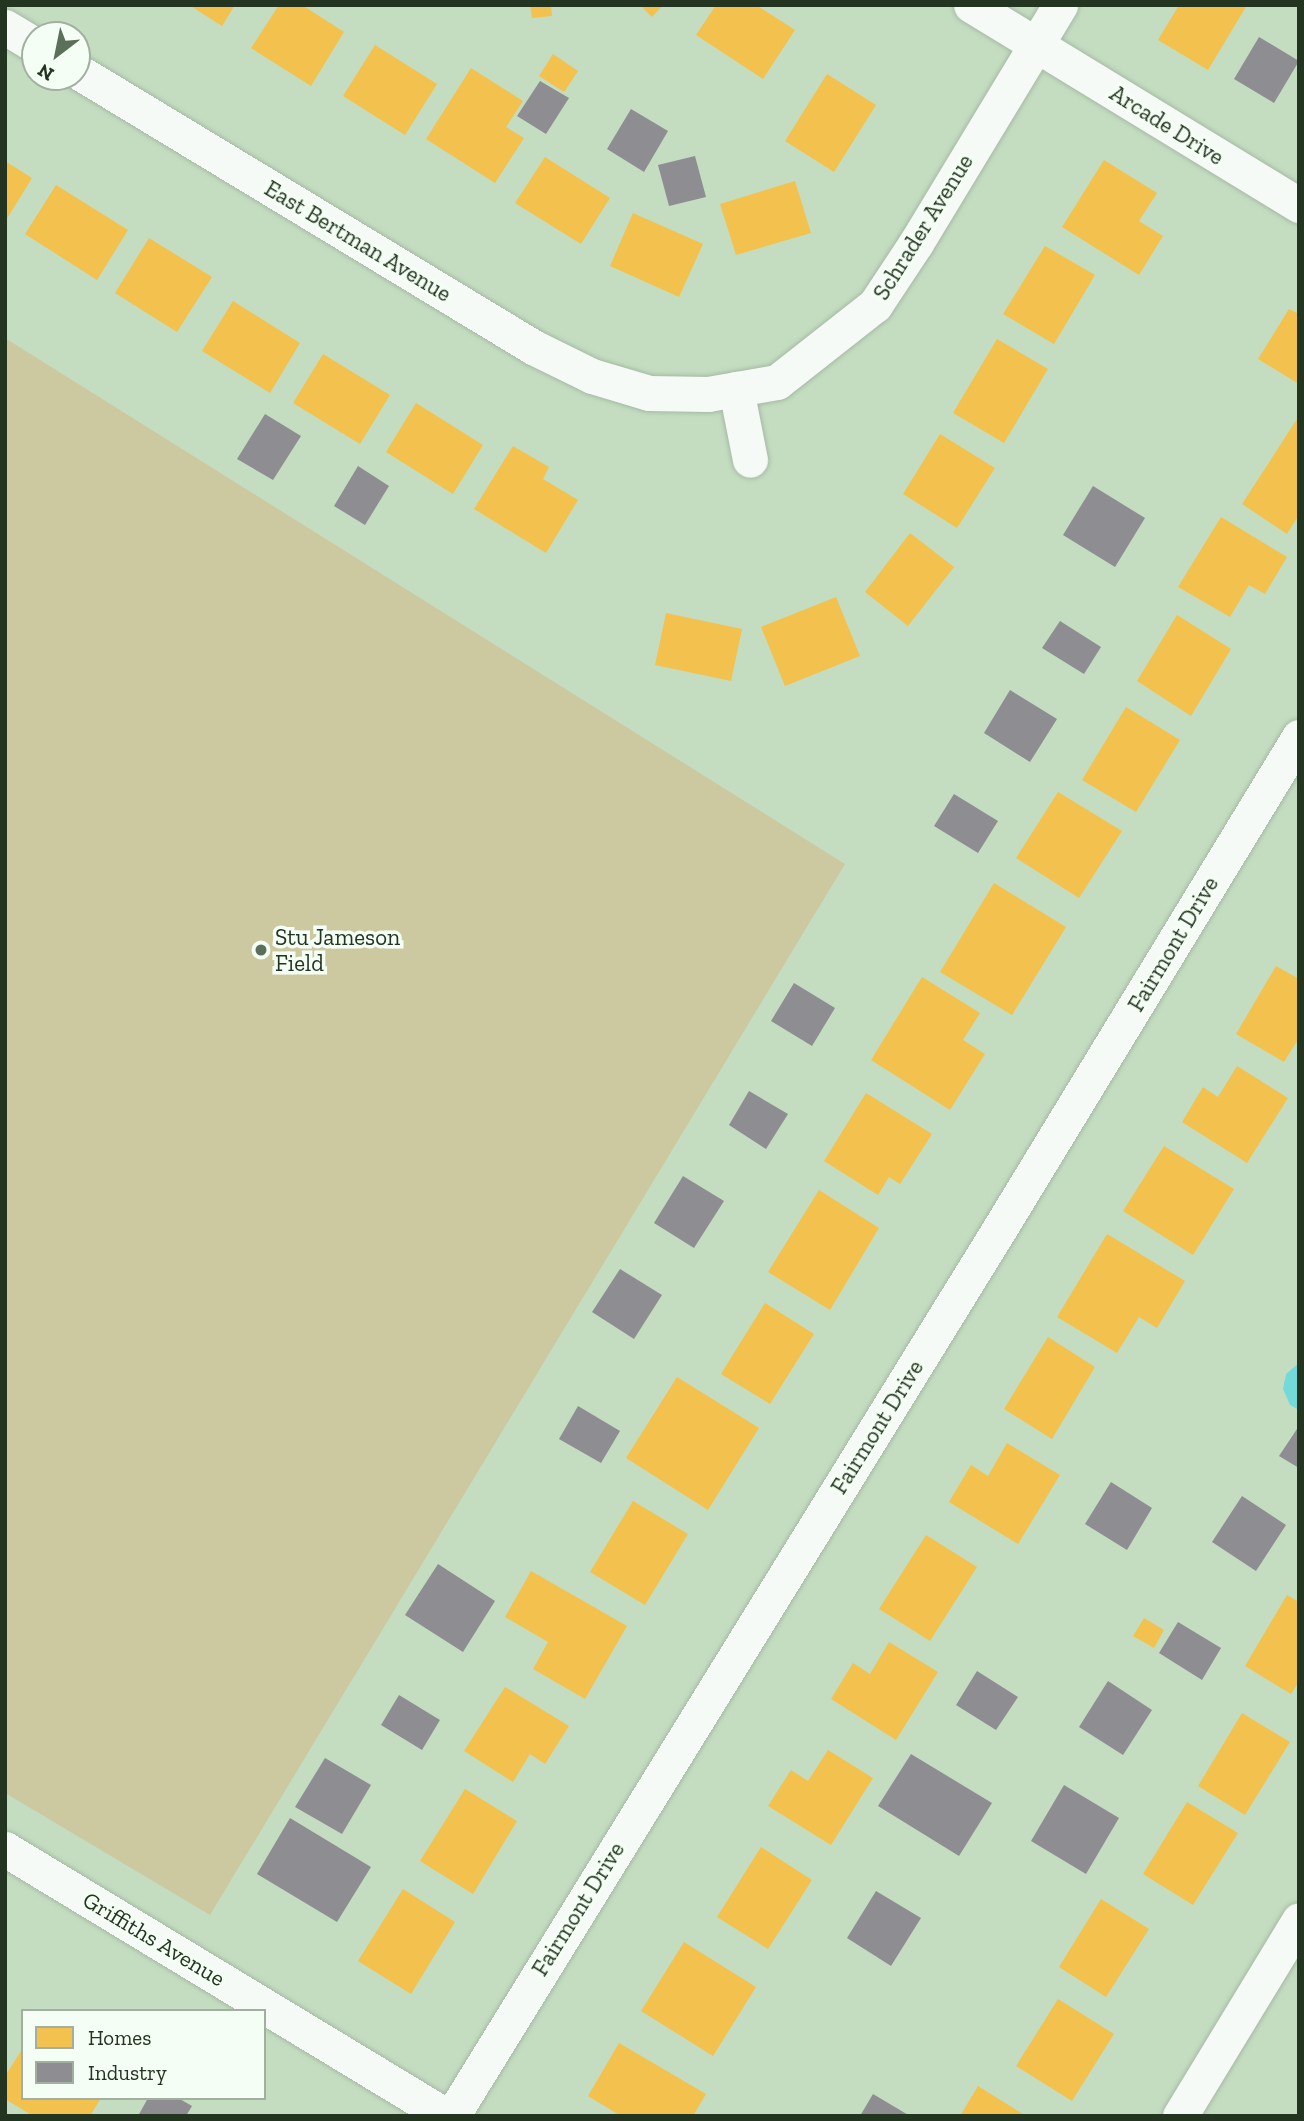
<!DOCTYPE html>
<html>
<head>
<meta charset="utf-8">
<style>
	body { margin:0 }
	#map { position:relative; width:1304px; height:2121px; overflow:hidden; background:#c4ddc1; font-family:"Zilla Slab",serif }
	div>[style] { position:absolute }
	.green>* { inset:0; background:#ccc9a1 }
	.water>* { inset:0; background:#74dad9 }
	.homes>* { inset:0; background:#f2c14e }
	.industry>* { inset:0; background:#8d8d92 }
	.roads { filter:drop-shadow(0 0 2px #a6b9a4) drop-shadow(0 0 2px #a6b9a4) }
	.minor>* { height:35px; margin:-17.5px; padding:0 17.5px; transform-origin:17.5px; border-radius:17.5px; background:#f6faf6 }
	.dots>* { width:19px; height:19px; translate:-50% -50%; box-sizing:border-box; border:4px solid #f5fef4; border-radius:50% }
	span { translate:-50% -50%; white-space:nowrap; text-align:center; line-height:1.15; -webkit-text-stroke:7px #f5fef4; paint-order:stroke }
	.street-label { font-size:23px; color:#233521 }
	.poi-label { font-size:23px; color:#233521 }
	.left { translate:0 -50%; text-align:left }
	.frame { position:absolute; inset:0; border:7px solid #233521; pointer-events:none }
	.legend { position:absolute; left:21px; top:2009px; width:245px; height:91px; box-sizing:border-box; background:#f5fef4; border:2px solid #a1aea0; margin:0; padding:9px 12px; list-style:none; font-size:21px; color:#233521 }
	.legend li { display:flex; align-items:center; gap:14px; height:35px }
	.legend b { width:35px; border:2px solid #a1aea0 }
	.north { position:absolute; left:21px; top:21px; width:70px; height:70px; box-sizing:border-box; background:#f5fef4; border:2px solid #a1aea0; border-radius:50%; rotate:212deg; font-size:19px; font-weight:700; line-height:28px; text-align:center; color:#233521 }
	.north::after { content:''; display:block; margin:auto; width:24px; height:32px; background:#5b7059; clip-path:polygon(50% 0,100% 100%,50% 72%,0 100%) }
</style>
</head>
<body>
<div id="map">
	<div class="green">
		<i style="clip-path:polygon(5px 338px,845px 864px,210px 1915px,5px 1793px)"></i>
	</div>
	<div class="water">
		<i style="clip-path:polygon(1299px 1363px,1299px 1410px,1290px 1405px,1283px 1389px,1286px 1374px)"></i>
	</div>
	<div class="homes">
		<i style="clip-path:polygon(189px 5px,235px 5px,222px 26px)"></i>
		<i style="clip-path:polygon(279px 5px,302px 5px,344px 32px,311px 86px,251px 48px)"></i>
		<i style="clip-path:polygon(530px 5px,551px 5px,552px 16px,532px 18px)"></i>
		<i style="clip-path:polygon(640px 5px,663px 5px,652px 17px)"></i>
		<i style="clip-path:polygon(716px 5px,756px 5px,795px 30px,763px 79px,696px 35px)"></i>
		<i style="clip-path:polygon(1179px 5px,1247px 5px,1208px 70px,1158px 40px)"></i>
		<i style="clip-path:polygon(375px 45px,437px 84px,405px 135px,343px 96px)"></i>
		<i style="clip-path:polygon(553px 54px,578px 71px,564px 92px,539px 76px)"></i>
		<i style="clip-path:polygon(471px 68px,523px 101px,506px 127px,524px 138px,495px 183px,426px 139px)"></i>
		<i style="clip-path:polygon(827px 74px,876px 105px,834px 172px,785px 141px)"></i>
		<i style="clip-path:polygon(545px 157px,610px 198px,581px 244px,515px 203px)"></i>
		<i style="clip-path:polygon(1104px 160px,1157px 193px,1139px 221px,1163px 236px,1139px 275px,1062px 227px)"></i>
		<i style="clip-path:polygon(5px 161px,32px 178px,5px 222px)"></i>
		<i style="clip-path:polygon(795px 181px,811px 233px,736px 255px,720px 204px)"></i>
		<i style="clip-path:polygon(56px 185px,128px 230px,97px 280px,25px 234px)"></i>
		<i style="clip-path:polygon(633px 213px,703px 244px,679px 297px,610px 266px)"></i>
		<i style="clip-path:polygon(149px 238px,212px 277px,177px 332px,115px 293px)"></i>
		<i style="clip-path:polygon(1045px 246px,1095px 275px,1054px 344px,1003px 314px)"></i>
		<i style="clip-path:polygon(233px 301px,300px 343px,270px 393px,202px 351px)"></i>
		<i style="clip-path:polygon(1289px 309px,1299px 314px,1299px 384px,1258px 359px)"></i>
		<i style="clip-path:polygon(997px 339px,1048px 369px,1004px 443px,953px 413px)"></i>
		<i style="clip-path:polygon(323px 354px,390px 395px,360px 444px,293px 403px)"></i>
		<i style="clip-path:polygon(416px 403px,483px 445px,453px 494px,386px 452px)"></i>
		<i style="clip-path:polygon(1297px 419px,1299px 515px,1287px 534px,1242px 504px)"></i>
		<i style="clip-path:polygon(940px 434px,995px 468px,957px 528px,903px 494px)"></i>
		<i style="clip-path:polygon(513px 446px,549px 467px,543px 479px,578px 500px,546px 553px,474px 509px)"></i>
		<i style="clip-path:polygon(1221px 517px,1287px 557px,1265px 594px,1249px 585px,1230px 617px,1178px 587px)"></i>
		<i style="clip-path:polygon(910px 533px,954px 567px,908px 626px,865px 592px)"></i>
		<i style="clip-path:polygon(836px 597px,860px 656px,785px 686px,761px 627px)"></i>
		<i style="clip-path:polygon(666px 613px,742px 629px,731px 681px,655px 665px)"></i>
		<i style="clip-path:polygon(1177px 615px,1231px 649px,1191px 716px,1137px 681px)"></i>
		<i style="clip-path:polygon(1126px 707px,1180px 740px,1136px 812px,1082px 780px)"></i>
		<i style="clip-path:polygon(1058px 792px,1122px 831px,1079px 898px,1016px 858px)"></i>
		<i style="clip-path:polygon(994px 883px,1066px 927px,1012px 1015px,940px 972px)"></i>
		<i style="clip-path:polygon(1276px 966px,1299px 979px,1299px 1038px,1284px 1062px,1236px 1034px)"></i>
		<i style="clip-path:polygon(922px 977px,980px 1013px,963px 1040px,985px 1054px,950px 1110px,871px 1060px)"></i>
		<i style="clip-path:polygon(1237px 1066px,1288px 1098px,1247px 1163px,1182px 1122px,1203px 1087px,1218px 1097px)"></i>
		<i style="clip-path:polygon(866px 1093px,932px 1134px,900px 1184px,889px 1177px,878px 1195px,824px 1161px)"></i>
		<i style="clip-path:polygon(1164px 1146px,1234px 1189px,1193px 1255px,1123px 1211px)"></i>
		<i style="clip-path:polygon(819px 1190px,879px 1228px,830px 1310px,768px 1272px)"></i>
		<i style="clip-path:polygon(1107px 1234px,1185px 1281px,1157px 1328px,1139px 1317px,1117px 1353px,1057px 1317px)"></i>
		<i style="clip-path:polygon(765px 1303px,814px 1334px,770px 1404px,721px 1374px)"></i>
		<i style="clip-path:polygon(1048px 1337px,1095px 1367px,1052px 1439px,1004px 1409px)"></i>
		<i style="clip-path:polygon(677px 1377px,759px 1428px,708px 1510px,626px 1458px)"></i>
		<i style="clip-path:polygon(1007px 1443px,1060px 1475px,1018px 1544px,949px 1502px,971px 1465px,988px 1476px)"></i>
		<i style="clip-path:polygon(633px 1501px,688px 1534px,645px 1605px,590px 1572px)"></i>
		<i style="clip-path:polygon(926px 1535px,977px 1567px,930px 1641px,879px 1609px)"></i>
		<i style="clip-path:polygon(531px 1571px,627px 1626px,585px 1699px,533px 1669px,548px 1642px,505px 1617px)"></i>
		<i style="clip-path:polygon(1287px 1595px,1299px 1602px,1299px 1681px,1291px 1694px,1245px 1666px)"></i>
		<i style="clip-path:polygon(1144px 1618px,1164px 1630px,1154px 1648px,1133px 1636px)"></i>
		<i style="clip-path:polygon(889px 1642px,938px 1672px,896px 1740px,831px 1699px,853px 1663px,870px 1674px)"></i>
		<i style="clip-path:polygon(505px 1687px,569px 1726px,545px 1764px,530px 1754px,513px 1782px,464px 1751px)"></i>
		<i style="clip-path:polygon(1242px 1713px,1290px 1742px,1245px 1815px,1198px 1786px)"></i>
		<i style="clip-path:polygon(828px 1750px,873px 1778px,831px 1845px,768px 1806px,791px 1770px,808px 1781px)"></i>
		<i style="clip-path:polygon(465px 1789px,517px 1821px,473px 1894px,420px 1861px)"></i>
		<i style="clip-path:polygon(1187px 1802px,1238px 1833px,1193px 1905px,1143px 1874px)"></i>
		<i style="clip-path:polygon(761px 1847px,812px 1880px,768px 1949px,717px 1917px)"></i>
		<i style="clip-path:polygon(403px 1889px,455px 1922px,411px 1994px,358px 1961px)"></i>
		<i style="clip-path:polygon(1101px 1899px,1149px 1929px,1106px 1997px,1059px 1967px)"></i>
		<i style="clip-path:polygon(684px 1942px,756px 1987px,713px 2056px,641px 2011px)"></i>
		<i style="clip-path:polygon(1058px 1999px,1114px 2034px,1072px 2101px,1016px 2066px)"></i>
		<i style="clip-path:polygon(619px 2043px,706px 2094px,693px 2116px,621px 2116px,588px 2096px)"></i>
		<i style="clip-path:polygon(23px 2048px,23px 2098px,101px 2098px,90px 2116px,33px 2116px,5px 2099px,5px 2076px)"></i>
		<i style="clip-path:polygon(978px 2086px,1026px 2116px,960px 2116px)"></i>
	</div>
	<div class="industry">
		<i style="clip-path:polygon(1259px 37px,1299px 61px,1274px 103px,1234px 79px)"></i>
		<i style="clip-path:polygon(540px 81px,569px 98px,546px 134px,517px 116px)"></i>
		<i style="clip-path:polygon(631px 109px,668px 131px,644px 172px,607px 149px)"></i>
		<i style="clip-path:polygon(695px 156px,706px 197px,669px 206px,658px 165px)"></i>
		<i style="clip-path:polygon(265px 414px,301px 436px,273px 480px,237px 459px)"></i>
		<i style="clip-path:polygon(358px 466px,389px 486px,365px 525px,334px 506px)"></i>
		<i style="clip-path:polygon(1093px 486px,1145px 518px,1115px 567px,1063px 535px)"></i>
		<i style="clip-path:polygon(1060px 621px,1101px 647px,1084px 674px,1042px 648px)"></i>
		<i style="clip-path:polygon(1010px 690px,1057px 719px,1030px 762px,984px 733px)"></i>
		<i style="clip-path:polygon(954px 794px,998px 821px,978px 853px,934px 826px)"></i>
		<i style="clip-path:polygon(794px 983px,835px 1008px,812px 1046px,771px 1021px)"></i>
		<i style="clip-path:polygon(749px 1091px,788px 1114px,766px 1149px,729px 1125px)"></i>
		<i style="clip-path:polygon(683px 1176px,724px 1201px,694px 1248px,654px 1223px)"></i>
		<i style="clip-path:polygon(620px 1269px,662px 1295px,634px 1339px,592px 1312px)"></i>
		<i style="clip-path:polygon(578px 1406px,620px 1431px,601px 1463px,559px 1439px)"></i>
		<i style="clip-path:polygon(1299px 1426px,1299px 1468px,1279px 1456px)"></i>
		<i style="clip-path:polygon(1111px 1482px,1152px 1508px,1127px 1550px,1085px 1524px)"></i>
		<i style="clip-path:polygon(1242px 1496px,1286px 1525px,1256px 1571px,1212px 1542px)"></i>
		<i style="clip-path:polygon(438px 1564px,495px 1601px,463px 1652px,405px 1615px)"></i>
		<i style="clip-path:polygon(1178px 1622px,1221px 1648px,1202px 1680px,1159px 1653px)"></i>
		<i style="clip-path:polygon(977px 1671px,1018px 1697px,996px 1730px,956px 1705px)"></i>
		<i style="clip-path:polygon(1108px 1681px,1152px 1710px,1123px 1755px,1079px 1727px)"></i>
		<i style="clip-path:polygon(399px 1695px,440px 1720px,422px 1750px,381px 1725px)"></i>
		<i style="clip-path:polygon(911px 1754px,992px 1803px,959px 1856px,878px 1806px)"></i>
		<i style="clip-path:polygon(325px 1758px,371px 1785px,342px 1834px,295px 1807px)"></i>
		<i style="clip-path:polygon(1064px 1785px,1119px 1818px,1086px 1874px,1031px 1841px)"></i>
		<i style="clip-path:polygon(290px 1818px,371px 1867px,337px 1922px,257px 1874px)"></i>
		<i style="clip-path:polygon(876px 1891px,921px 1918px,891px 1966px,847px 1938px)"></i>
		<i style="clip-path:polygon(873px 2094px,910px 2116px,860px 2116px)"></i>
		<i style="clip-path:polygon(148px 2098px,178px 2098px,192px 2106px,186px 2116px,138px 2116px)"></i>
	</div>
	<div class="roads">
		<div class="minor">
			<i style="left:971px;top:5px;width:384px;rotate:31.4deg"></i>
			<i style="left:5px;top:27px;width:35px;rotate:31deg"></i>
			<i style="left:77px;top:71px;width:533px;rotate:31.18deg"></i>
			<i style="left:533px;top:347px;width:66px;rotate:26.2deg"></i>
			<i style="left:592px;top:376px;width:59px;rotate:16.6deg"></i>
			<i style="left:649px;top:393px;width:59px;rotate:1deg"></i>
			<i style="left:708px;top:394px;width:70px;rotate:-9.9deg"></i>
			<i style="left:777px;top:382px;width:125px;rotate:-38.2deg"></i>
			<i style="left:875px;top:305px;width:74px;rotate:-56.5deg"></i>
			<i style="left:916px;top:243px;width:278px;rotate:-58.8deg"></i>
			<i style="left:736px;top:389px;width:72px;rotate:78.8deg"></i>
			<i style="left:5px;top:1849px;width:516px;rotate:31.19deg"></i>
			<i style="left:452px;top:2116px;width:1043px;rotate:-58.32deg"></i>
			<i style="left:1000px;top:1228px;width:575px;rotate:-58.66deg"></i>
			<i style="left:1180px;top:2116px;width:229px;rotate:-58.7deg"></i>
		</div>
	</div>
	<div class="dots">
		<i style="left:261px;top:950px;background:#5b7059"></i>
	</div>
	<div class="street-label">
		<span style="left:1167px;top:125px;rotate:32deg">Arcade Drive</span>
		<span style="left:923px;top:227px;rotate:-58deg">Schrader Avenue</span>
		<span style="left:358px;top:241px;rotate:31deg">East Bertman Avenue</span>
		<span style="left:1173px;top:944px;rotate:-59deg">Fairmont Drive</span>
		<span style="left:877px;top:1427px;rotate:-58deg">Fairmont Drive</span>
		<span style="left:578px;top:1909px;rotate:-58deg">Fairmont Drive</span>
		<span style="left:154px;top:1939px;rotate:31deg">Griffiths Avenue</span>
	</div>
	<div class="poi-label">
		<span class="left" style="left:275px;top:950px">Stu Jameson<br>Field</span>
	</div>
	<div class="frame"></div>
	<ul class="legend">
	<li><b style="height:19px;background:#f2c14e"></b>Homes</li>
	<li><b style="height:19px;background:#8d8d92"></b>Industry</li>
	</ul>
	<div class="north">N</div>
</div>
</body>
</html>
